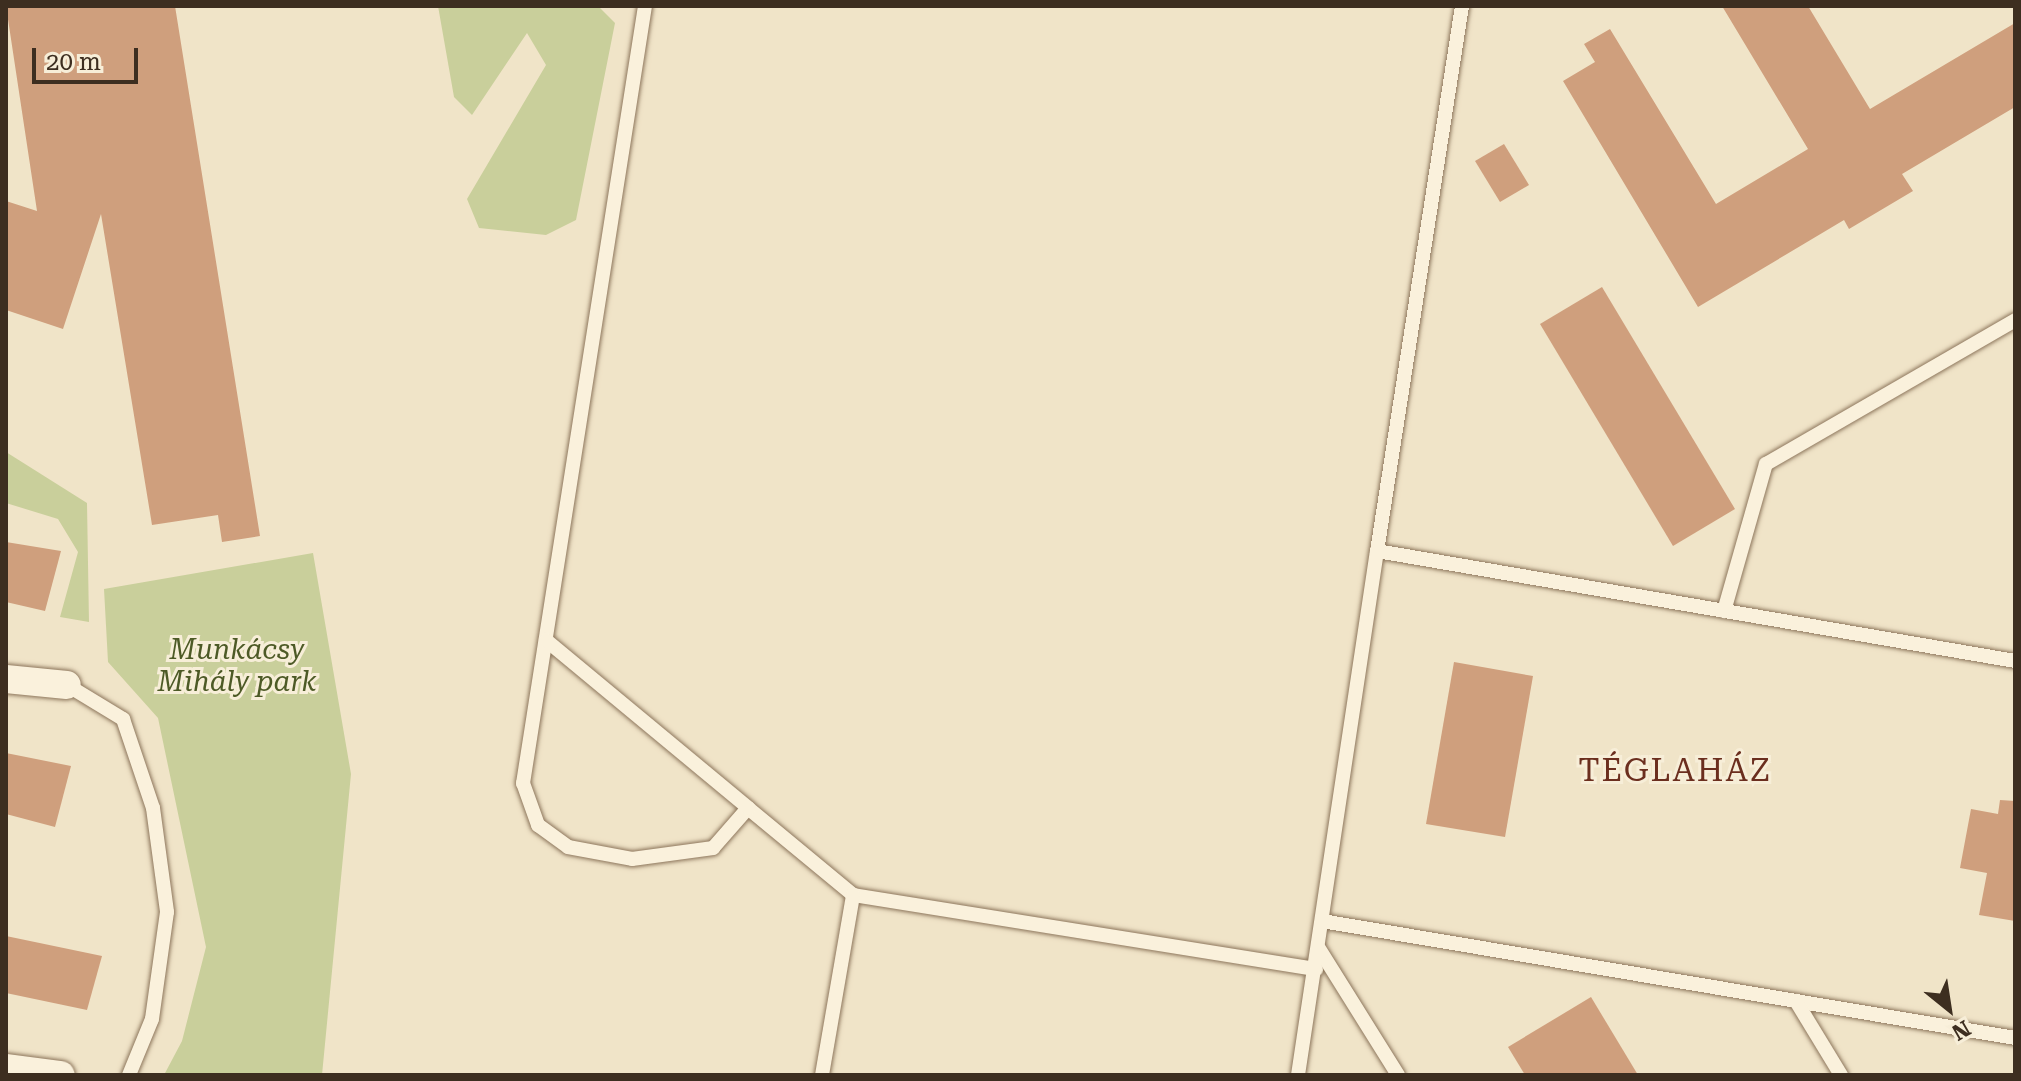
<!DOCTYPE html>
<html>
<head>
<meta charset="utf-8">
<style>
	body { margin:0 }
	#map { position:relative; width:2021px; height:1081px; overflow:hidden; background:#f0e4c8; font-family:"Roboto Serif",serif }
	div>[style] { position:absolute }
	.green>* { inset:0; background:#c9cf9b }
	.building>* { inset:0; background:#cf9f7d }
	.roads { filter:drop-shadow(0 0 2px #8d765c) drop-shadow(0 0 2px #8d765c) }
	.service>* { height:14px; margin:-7px; padding:0 7px; transform-origin:7px; border-radius:7px; background:#faf1dc }
	.minor>* { height:28px; margin:-14px; padding:0 14px; transform-origin:14px; border-radius:14px; background:#faf1dc }
	span { translate:-50% -50%; white-space:nowrap; text-align:center; line-height:1.15; -webkit-text-stroke:6px #f7eed8; paint-order:stroke }
	.park-label { font-size:28px; color:#4d5a26; font-style:italic }
	.quarter-label { font-size:32px; color:#6b2e1e; letter-spacing:2px }
	.frame { position:absolute; inset:0; border:8px solid #3d2e20; pointer-events:none }
	.north { position:absolute; left:1909px; top:969px; width:80px; height:80px; -webkit-text-stroke:6px #f7eed8; paint-order:stroke; rotate:150deg; font-size:22px; font-weight:700; line-height:32px; text-align:center; color:#3d2e20 }
	.north::after { content:''; display:block; margin:auto; width:28px; height:36px; background:#3d2e20; clip-path:polygon(50% 0,100% 100%,50% 72%,0 100%) }
	.scale { position:absolute; left:32px; top:48px; width:106px; height:36px; box-sizing:border-box; border:4px solid #3d2e20; border-top:0; padding-left:10px; font-size:24px; line-height:28px; white-space:nowrap; color:#3d2e20; -webkit-text-stroke:6px #f7eed8; paint-order:stroke }
</style>
</head>
<body>
<div id="map">
	<div class="green">
		<i style="clip-path:polygon(438px 6px,598px 6px,615px 23px,576px 220px,546px 235px,479px 228px,467px 199px,546px 65px,527px 33px,472px 115px,454px 97px)"></i>
		<i style="clip-path:polygon(6px 452px,87px 503px,89px 622px,60px 617px,78px 552px,58px 519px,6px 503px)"></i>
		<i style="clip-path:polygon(313px 553px,351px 774px,322px 1075px,164px 1075px,182px 1041px,206px 947px,158px 718px,108px 662px,104px 589px)"></i>
	</div>
	<div class="building">
		<i style="clip-path:polygon(6px 6px,175px 6px,260px 536px,222px 542px,218px 515px,152px 525px,101px 214px,63px 329px,6px 310px,6px 201px,37px 211px)"></i>
		<i style="clip-path:polygon(1722px 6px,1808px 6px,1870px 109px,2015px 23px,2015px 107px,1902px 174px,1913px 191px,1849px 229px,1844px 220px,1698px 307px,1563px 81px,1595px 62px,1584px 44px,1610px 29px,1716px 204px,1808px 149px)"></i>
		<i style="clip-path:polygon(1504px 144px,1529px 185px,1500px 202px,1475px 161px)"></i>
		<i style="clip-path:polygon(1602px 287px,1735px 509px,1673px 546px,1540px 324px)"></i>
		<i style="clip-path:polygon(6px 542px,61px 551px,45px 611px,6px 602px)"></i>
		<i style="clip-path:polygon(1454px 662px,1533px 676px,1505px 837px,1426px 824px)"></i>
		<i style="clip-path:polygon(6px 753px,71px 766px,55px 827px,6px 814px)"></i>
		<i style="clip-path:polygon(2000px 800px,2015px 801px,2015px 921px,1979px 915px,1987px 873px,1960px 868px,1971px 809px,1998px 814px)"></i>
		<i style="clip-path:polygon(6px 936px,102px 956px,87px 1010px,6px 993px)"></i>
		<i style="clip-path:polygon(1591px 997px,1638px 1075px,1525px 1075px,1508px 1047px)"></i>
	</div>
	<div class="roads">
		<div class="service">
			<i style="left:645px;top:6px;width:787px;rotate:98.92deg"></i>
			<i style="left:523px;top:783px;width:45px;rotate:70.3deg"></i>
			<i style="left:538px;top:825px;width:37px;rotate:36deg"></i>
			<i style="left:568px;top:847px;width:65px;rotate:10.6deg"></i>
			<i style="left:632px;top:859px;width:82px;rotate:-7.7deg"></i>
			<i style="left:713px;top:848px;width:53px;rotate:-48.8deg"></i>
			<i style="left:748px;top:808px;width:136px;rotate:39.6deg"></i>
			<i style="left:853px;top:895px;width:469px;rotate:9.1deg"></i>
			<i style="left:1462px;top:6px;width:552px;rotate:98.86deg"></i>
			<i style="left:1377px;top:551px;width:647px;rotate:9.78deg"></i>
			<i style="left:1724px;top:611px;width:153px;rotate:-74.1deg"></i>
			<i style="left:1766px;top:464px;width:288px;rotate:-30deg"></i>
			<i style="left:546px;top:640px;width:263px;rotate:39.7deg"></i>
			<i style="left:67px;top:685px;width:66px;rotate:31.3deg"></i>
			<i style="left:123px;top:719px;width:94px;rotate:71.4deg"></i>
			<i style="left:153px;top:808px;width:105px;rotate:82.3deg"></i>
			<i style="left:167px;top:912px;width:108px;rotate:98deg"></i>
			<i style="left:152px;top:1019px;width:61px;rotate:112.3deg"></i>
			<i style="left:1322px;top:921px;width:703px;rotate:9.58deg"></i>
			<i style="left:1318px;top:947px;width:151px;rotate:58deg"></i>
			<i style="left:1796px;top:1001px;width:87px;rotate:58.7deg"></i>
			<i style="left:822px;top:1075px;width:183px;rotate:-80.2deg"></i>
			<i style="left:1298px;top:1075px;width:530px;rotate:-81.43deg"></i>
		</div>
		<div class="minor">
			<i style="left:6px;top:679px;width:61px;rotate:5.6deg"></i>
			<i style="left:6px;top:1068px;width:55px;rotate:7.3deg"></i>
		</div>
	</div>
	<div class="park-label">
		<span style="left:237px;top:666px">Munkácsy<br>Mihály park</span>
	</div>
	<div class="quarter-label">
		<span style="left:1675px;top:770px">TÉGLAHÁZ</span>
	</div>
	<div class="frame"></div>
	<div class="north">N</div>
	<div class="scale">20 m</div>
</div>
</body>
</html>
